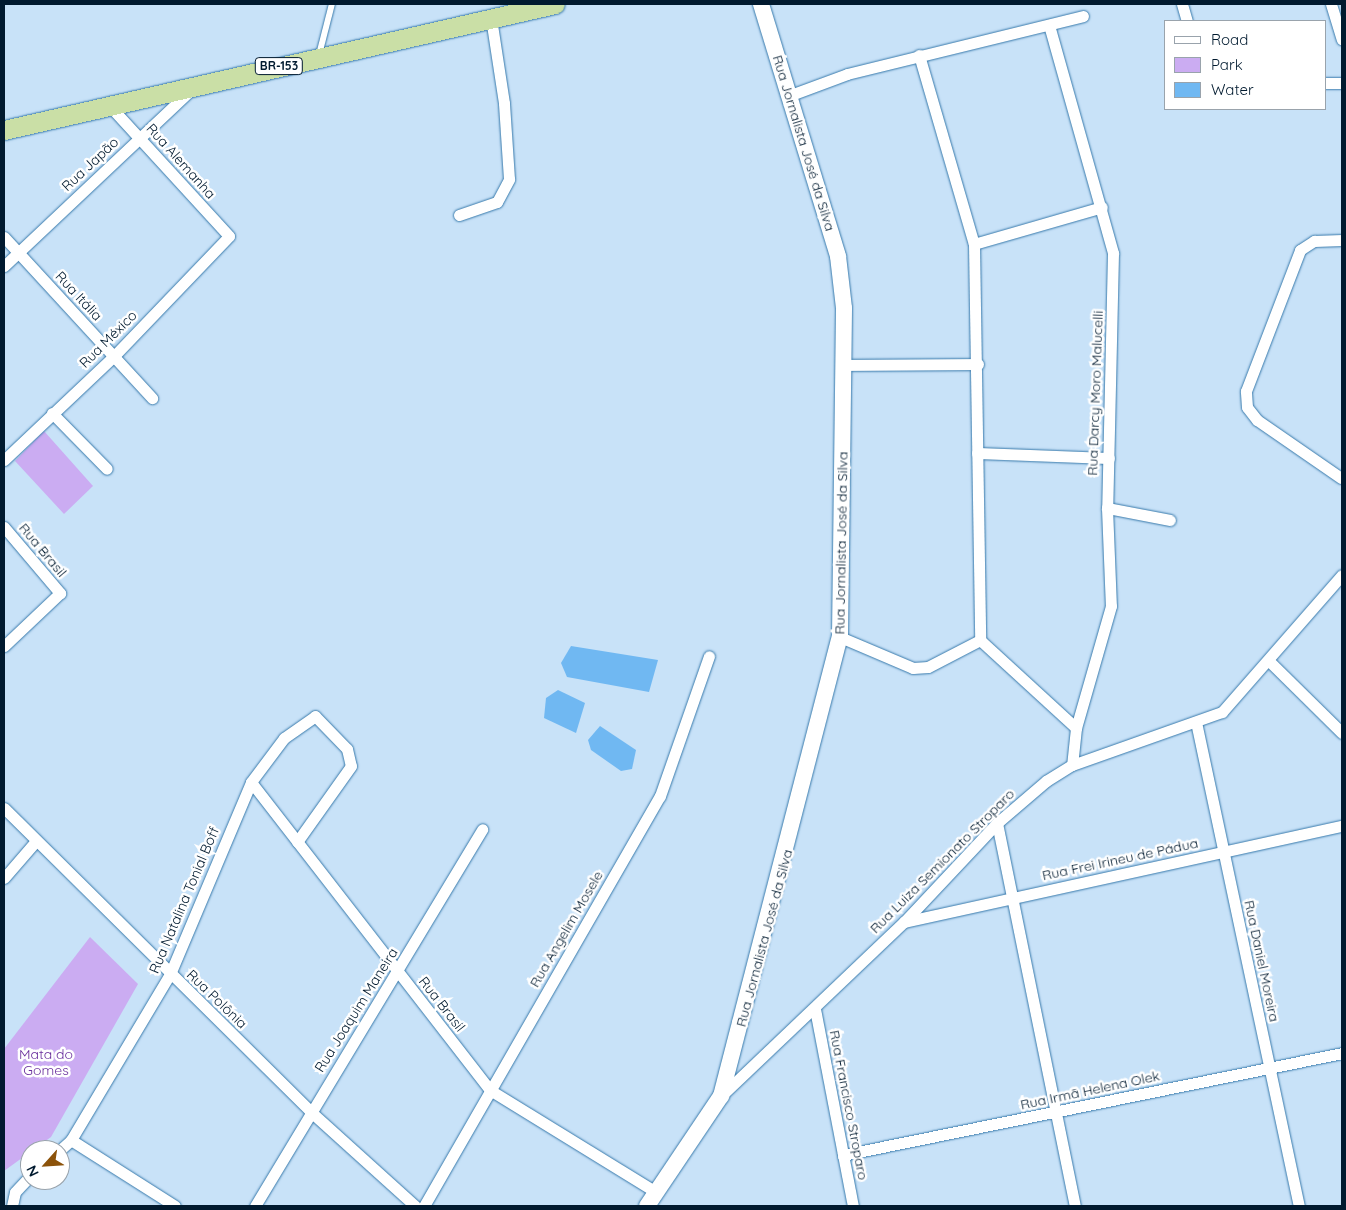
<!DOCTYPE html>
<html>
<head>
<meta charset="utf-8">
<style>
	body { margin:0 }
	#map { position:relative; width:1346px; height:1210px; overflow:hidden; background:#c8e2f8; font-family:Quicksand,sans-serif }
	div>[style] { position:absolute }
	.green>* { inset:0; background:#cbacf2 }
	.water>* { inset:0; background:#70b8f2 }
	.roads { filter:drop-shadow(0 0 1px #3779ab) drop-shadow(0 0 1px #3779ab) }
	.service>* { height:5.5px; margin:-2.75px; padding:0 2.75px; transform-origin:2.75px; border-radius:2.75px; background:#fff }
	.minor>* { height:11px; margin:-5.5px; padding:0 5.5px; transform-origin:5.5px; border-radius:5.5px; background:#fff }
	.secondary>* { height:16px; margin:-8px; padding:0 8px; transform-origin:8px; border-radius:8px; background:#fff }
	.trunk>* { height:19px; margin:-9.5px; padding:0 9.5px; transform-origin:9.5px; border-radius:9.5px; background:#cadfa6 }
	span { translate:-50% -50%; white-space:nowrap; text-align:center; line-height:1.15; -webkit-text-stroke:5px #fff; paint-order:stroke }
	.shield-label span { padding:1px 4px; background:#fff; border:1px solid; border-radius:4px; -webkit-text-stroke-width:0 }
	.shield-label { font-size:12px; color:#011a2f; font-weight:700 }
	.street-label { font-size:14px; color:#011a2f }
	.park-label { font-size:14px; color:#692f9c }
	.frame { position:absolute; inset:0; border:5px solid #011a2f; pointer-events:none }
	.legend { position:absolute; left:1164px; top:20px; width:162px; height:90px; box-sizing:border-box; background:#fff; border:1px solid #99a3ac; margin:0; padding:6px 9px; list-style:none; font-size:15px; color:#011a2f }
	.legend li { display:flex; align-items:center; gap:10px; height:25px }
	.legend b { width:25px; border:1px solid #99a3ac }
	.north { position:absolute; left:20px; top:1140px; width:50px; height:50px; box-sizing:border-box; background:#fff; border:1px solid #99a3ac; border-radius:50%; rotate:244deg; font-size:14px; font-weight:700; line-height:20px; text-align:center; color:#011a2f }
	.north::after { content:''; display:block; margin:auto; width:18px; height:22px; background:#8c530a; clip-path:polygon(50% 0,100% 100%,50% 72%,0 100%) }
</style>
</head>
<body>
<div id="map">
	<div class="green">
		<i style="clip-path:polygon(44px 431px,93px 486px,64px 514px,15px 461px)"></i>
		<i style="clip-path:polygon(90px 937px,138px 984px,51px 1137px,4px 1171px,4px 1049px)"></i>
	</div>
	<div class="water">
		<i style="clip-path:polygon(571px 646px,658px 660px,649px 692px,567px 677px,561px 663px)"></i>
		<i style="clip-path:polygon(558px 690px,585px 703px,576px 733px,544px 718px,546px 698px)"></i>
		<i style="clip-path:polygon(600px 726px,636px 750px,632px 769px,621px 771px,591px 750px,588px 740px)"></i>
	</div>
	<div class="roads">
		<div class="service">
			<i style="left:319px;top:55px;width:53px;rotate:-75.7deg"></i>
		</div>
		<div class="minor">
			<i style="left:1182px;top:4px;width:18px;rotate:74deg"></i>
			<i style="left:1331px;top:4px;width:37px;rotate:73deg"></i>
			<i style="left:1049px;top:25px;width:237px;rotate:74.3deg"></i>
			<i style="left:1113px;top:253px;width:255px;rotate:91.3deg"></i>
			<i style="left:1107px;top:508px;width:98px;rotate:87.7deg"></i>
			<i style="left:1111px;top:606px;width:127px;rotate:106deg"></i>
			<i style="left:1076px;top:728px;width:37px;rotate:96deg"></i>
			<i style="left:919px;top:55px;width:197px;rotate:73.8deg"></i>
			<i style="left:974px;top:244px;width:396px;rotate:89.1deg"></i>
			<i style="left:980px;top:640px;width:130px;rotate:42.5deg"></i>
			<i style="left:1325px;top:83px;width:17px"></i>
			<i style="left:788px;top:96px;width:63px;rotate:-20.4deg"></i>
			<i style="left:847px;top:74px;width:243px;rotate:-13.8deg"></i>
			<i style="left:459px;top:215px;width:40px;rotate:-18.9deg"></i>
			<i style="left:497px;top:202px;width:26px;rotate:-62deg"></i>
			<i style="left:509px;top:179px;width:76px;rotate:-93.8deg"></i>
			<i style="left:504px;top:103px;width:86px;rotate:-98.7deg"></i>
			<i style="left:4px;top:237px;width:219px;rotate:47.4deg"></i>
			<i style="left:974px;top:244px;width:133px;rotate:-16.1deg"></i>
			<i style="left:4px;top:266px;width:258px;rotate:-43.3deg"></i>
			<i style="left:843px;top:365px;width:135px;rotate:-0.4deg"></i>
			<i style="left:52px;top:413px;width:78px;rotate:45.5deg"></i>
			<i style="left:977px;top:453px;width:132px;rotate:2.2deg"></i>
			<i style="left:4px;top:460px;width:151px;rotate:-43.4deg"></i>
			<i style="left:114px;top:356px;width:166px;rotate:-46.2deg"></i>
			<i style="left:229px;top:236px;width:176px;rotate:-132.5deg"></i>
			<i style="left:1341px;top:478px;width:102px;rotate:-145.4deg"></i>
			<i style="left:1257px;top:420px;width:16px;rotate:-128deg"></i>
			<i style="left:1247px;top:407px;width:16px;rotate:-94deg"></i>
			<i style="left:1246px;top:391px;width:151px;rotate:-69deg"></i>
			<i style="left:1300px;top:250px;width:17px;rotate:-33deg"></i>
			<i style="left:1314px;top:241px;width:28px;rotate:-2deg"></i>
			<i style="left:1107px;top:508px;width:64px;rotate:10.8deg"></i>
			<i style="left:4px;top:527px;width:87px;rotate:49.7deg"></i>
			<i style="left:60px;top:593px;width:77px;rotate:136.6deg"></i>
			<i style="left:840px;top:637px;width:79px;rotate:23deg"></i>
			<i style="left:913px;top:668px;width:15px;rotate:-4deg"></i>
			<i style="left:928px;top:667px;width:59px;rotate:-27.4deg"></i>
			<i style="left:1270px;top:662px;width:101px;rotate:44.6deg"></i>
			<i style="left:1196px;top:722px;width:495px;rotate:78deg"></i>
			<i style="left:251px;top:782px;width:390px;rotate:52.2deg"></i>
			<i style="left:490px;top:1090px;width:195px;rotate:31.6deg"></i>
			<i style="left:4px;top:808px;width:431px;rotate:44.7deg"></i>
			<i style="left:310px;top:1111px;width:142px;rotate:42.1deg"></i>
			<i style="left:997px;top:823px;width:391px;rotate:78.5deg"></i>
			<i style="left:4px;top:878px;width:49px;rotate:-49.1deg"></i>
			<i style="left:904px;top:922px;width:448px;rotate:-12.4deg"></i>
			<i style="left:815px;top:1009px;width:201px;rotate:79.1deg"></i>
			<i style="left:721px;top:1096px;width:253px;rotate:-43.6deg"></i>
			<i style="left:904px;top:922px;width:136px;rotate:-46.8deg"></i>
			<i style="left:997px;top:823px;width:65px;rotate:-40.6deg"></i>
			<i style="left:1046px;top:781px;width:31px;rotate:-32deg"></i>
			<i style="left:1072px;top:765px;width:159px;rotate:-19.5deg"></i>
			<i style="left:1222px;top:712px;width:182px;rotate:-48.8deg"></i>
			<i style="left:71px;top:1140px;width:123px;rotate:32.4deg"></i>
			<i style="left:60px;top:1150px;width:15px;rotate:-42deg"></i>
			<i style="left:71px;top:1140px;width:193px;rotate:-59.2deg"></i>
			<i style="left:170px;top:974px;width:208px;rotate:-67.1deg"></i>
			<i style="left:251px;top:782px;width:55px;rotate:-53.1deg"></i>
			<i style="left:284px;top:738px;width:38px;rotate:-35deg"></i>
			<i style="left:315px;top:716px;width:46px;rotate:45.9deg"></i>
			<i style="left:347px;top:749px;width:17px;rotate:77deg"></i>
			<i style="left:351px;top:766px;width:93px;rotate:125.4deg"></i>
			<i style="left:843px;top:1155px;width:509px;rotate:-11.55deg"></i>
			<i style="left:12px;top:1206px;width:14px;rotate:-78deg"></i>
			<i style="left:15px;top:1192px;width:22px;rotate:-47deg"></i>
			<i style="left:255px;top:1206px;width:440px;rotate:-58.9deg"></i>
			<i style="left:424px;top:1206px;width:473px;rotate:-60.1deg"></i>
			<i style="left:660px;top:796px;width:148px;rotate:-70.7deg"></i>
		</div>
		<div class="secondary">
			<i style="left:647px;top:1206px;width:133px;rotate:-56.1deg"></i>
			<i style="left:721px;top:1096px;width:474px;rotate:-75.5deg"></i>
			<i style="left:840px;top:637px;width:329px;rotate:-89.3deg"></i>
			<i style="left:844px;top:308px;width:52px;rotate:-96.6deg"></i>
			<i style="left:838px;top:256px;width:264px;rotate:-107deg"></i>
		</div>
		<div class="trunk">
			<i style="left:4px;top:130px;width:565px;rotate:-12.88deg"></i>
		</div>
	</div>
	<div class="shield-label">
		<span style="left:279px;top:66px">BR-153</span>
	</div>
	<div class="street-label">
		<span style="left:804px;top:143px;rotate:73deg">Rua Jornalista José da Silva</span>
		<span style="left:181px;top:161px;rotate:48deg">Rua Alemanha</span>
		<span style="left:90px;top:164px;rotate:-43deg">Rua Japão</span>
		<span style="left:79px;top:296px;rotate:47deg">Rua Itália</span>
		<span style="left:108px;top:339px;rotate:-45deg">Rua México</span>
		<span style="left:1095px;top:393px;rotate:-88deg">Rua Darcy Moro Malucelli</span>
		<span style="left:841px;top:543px;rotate:-89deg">Rua Jornalista José da Silva</span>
		<span style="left:43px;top:550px;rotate:50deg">Rua Brasil</span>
		<span style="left:1120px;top:859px;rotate:-12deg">Rua Frei Irineu de Pádua</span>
		<span style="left:942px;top:861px;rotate:-45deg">Rua Luiza Semionato Stroparo</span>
		<span style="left:184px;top:900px;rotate:-67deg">Rua Natalina Tonial Boff</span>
		<span style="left:566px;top:929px;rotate:-60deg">Rua Angelim Mosele</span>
		<span style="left:764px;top:938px;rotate:-75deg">Rua Jornalista José da Silva</span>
		<span style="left:1262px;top:961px;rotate:78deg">Rua Daniel Moreira</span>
		<span style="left:217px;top:999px;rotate:44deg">Rua Polônia</span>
		<span style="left:442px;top:1004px;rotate:52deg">Rua Brasil</span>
		<span style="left:356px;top:1010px;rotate:-58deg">Rua Joaquim Maneira</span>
		<span style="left:1090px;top:1090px;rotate:-12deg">Rua Irmã Helena Olek</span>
		<span style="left:849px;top:1105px;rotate:79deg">Rua Francisco Stroparo</span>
	</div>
	<div class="park-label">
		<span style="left:46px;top:1062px">Mata do<br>Gomes</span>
	</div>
	<div class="frame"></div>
	<ul class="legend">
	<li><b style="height:6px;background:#fff"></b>Road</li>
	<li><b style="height:14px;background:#cbacf2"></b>Park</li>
	<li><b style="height:14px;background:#70b8f2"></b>Water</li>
	</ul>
	<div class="north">N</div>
</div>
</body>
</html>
